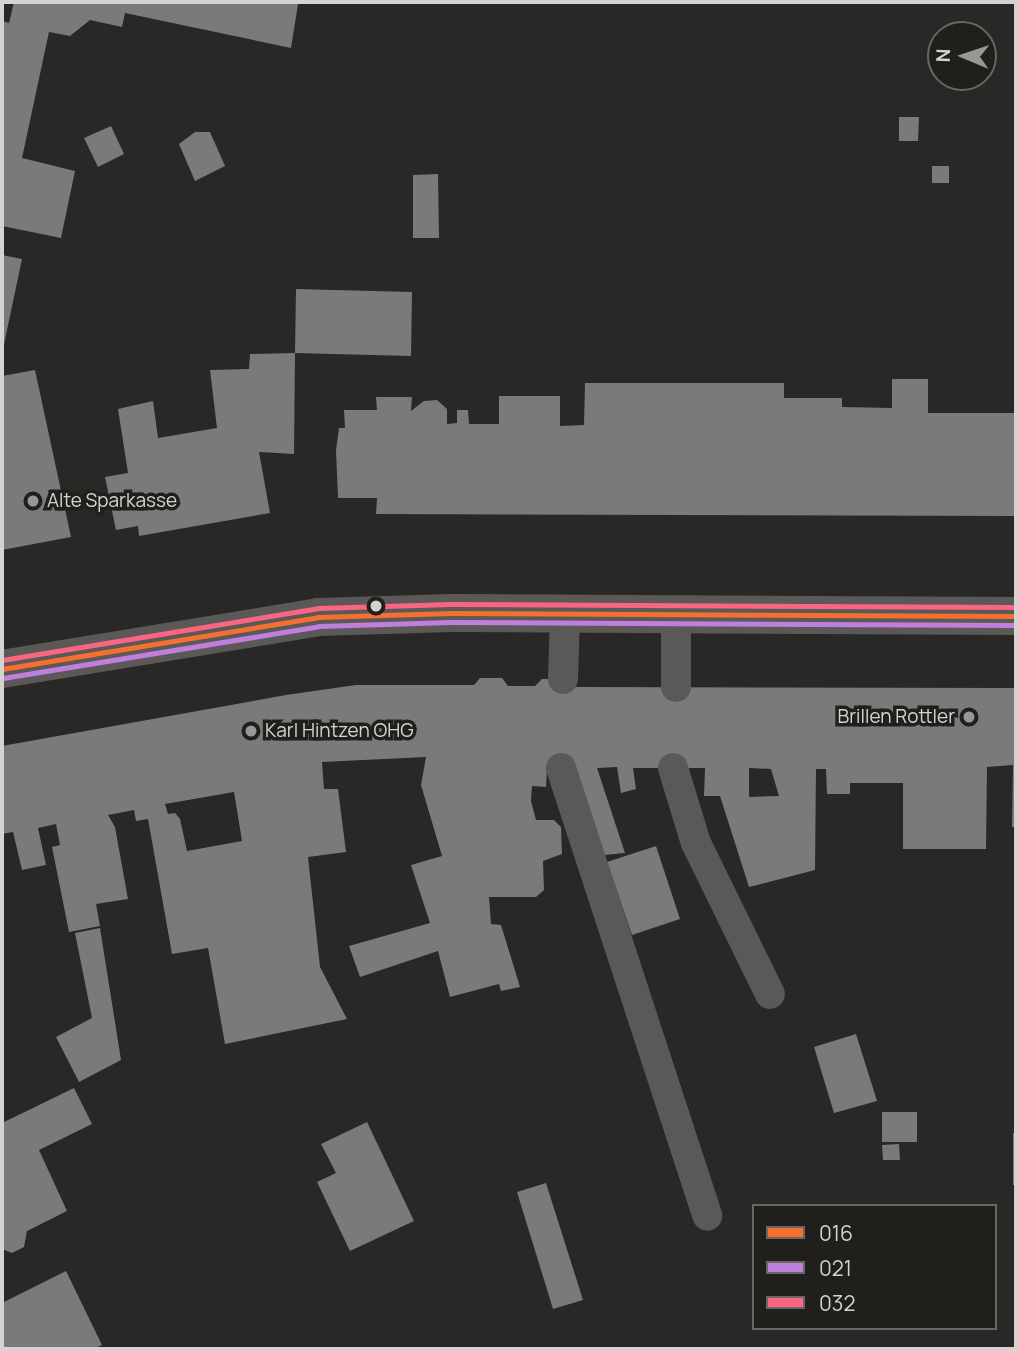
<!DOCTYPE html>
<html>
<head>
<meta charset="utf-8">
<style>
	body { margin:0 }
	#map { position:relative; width:1018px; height:1351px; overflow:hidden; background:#292826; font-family:Manrope,sans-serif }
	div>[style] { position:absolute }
	.building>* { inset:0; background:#7b7979 }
	.service>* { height:30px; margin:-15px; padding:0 15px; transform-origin:15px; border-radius:15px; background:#5a5957 }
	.minor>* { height:38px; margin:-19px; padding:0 19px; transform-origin:19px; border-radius:19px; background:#5a5957 }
	.bus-1>* { height:5px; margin:-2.5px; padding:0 2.5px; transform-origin:2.5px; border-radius:2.5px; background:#f46f30 }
	.bus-2>* { height:5px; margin:-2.5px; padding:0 2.5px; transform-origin:2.5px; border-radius:2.5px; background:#c07fdc }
	.bus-3>* { height:5px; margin:-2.5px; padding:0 2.5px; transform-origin:2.5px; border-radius:2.5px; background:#fa6682 }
	.dots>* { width:19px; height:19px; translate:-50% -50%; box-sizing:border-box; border:4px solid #211f1b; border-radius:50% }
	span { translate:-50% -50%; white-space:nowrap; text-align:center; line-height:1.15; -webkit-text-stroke:7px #211f1b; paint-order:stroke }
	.poi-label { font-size:19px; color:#d5d3d1 }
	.left { translate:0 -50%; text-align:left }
	.right { translate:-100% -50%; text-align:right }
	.frame { position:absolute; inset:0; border:4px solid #d5d3d1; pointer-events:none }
	.legend { position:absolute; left:752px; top:1204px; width:245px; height:126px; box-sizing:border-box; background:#211f1b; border:2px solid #696764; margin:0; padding:9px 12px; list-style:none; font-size:21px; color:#d5d3d1 }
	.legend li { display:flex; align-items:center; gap:14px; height:35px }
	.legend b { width:35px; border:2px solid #696764 }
	.north { position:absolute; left:927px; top:21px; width:70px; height:70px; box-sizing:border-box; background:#211f1b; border:2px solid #696764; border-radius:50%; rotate:272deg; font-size:19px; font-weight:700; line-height:28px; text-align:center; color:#d5d3d1 }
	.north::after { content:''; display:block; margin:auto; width:24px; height:32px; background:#999795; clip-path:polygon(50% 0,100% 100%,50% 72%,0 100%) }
</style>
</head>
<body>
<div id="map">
	<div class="building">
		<i style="clip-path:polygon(14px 2px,289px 2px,298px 4px,291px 48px,125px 13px,122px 27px,90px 20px,70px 36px,49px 32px,22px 158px,75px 171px,61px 238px,2px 226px,2px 21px,9px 23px)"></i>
		<i style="clip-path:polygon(899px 117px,919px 117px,918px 141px,899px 141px)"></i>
		<i style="clip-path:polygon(111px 126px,124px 154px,98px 167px,84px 138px)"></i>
		<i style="clip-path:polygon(195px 132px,210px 132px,225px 166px,195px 181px,179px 144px)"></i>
		<i style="clip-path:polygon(932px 166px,949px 166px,949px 183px,932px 183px)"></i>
		<i style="clip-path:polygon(438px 174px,439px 238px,413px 238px,413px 175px)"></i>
		<i style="clip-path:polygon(2px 255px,22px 259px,3px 349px,2px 349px)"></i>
		<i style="clip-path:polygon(296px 289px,412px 292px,411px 356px,295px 353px)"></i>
		<i style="clip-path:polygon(295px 353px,294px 454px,259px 452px,270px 513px,139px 536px,138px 526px,116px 530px,105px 477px,128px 473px,118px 409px,153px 401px,158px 438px,217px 428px,210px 370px,249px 369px,250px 354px)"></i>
		<i style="clip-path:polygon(35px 370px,71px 537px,2px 550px,2px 376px)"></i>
		<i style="clip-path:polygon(892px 379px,928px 379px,928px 413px,1016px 413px,1016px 516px,376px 514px,377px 498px,338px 498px,336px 450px,339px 428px,345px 428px,344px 410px,377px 410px,376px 397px,412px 397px,411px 411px,424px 401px,437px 400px,447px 409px,447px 424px,457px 423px,457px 410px,468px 410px,469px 424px,499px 424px,499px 396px,560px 396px,560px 426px,584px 425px,585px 383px,784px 383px,784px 398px,842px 398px,842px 407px,892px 408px)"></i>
		<i style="clip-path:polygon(evenodd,480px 678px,502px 678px,508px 686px,535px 686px,542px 679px,563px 679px,575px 687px,1016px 688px,1016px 827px,1012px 827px,1013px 765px,987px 767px,986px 849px,903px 849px,903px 783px,850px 783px,850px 794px,827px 794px,826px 769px,816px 769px,815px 870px,749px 887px,720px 796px,704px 796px,705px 768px,633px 768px,636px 789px,621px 793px,617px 767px,597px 768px,625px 853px,604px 855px,574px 768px,547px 769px,546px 787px,532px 786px,531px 801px,536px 820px,554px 820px,561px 827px,562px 854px,543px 861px,544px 890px,536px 897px,489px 897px,491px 924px,501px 925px,520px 987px,501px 991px,499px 984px,450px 997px,438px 951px,360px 977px,349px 946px,430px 923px,411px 865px,442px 856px,421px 785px,426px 757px,322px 762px,324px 789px,338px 789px,346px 852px,308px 857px,320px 967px,347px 1019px,225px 1044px,208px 948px,172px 954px,148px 819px,136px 821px,134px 810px,108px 815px,115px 827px,128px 899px,96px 904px,100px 926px,69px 932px,52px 847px,60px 845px,56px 824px,38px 828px,46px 865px,22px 870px,13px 832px,2px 834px,2px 746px,286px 695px,356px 685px,474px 685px,480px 678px,749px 768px,771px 769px,779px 796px,749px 797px,749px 768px,480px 678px,234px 792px,242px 841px,187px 851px,180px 819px,175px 813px,168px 814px,165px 804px,234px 792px)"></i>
		<i style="clip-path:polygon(656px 846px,680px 919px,632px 935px,607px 862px)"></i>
		<i style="clip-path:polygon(100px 928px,121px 1060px,79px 1082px,56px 1037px,92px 1018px,75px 933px)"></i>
		<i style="clip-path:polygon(856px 1034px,877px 1101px,834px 1113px,814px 1047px)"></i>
		<i style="clip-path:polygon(74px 1088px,92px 1124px,39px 1150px,67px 1211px,27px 1231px,24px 1247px,12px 1253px,2px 1249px,2px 1123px)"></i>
		<i style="clip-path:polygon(882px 1112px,917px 1112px,917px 1142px,882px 1142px)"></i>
		<i style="clip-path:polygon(367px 1122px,414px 1221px,350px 1251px,317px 1182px,336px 1173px,321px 1144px)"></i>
		<i style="clip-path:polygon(1013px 1133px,1016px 1133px,1016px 1185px,1013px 1185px)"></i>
		<i style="clip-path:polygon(899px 1144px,900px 1160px,883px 1160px,882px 1145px)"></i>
		<i style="clip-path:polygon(546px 1183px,583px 1300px,553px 1309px,517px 1192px)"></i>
		<i style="clip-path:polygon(66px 1271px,102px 1345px,93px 1349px,4px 1349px,2px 1303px)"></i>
	</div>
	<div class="service">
		<i style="left:563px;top:679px;width:65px;rotate:-88.2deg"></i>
		<i style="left:676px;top:687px;width:73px;rotate:-90deg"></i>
		<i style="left:561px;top:768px;width:471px;rotate:71.9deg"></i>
		<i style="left:673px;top:768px;width:78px;rotate:73deg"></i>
		<i style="left:696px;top:843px;width:168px;rotate:63.9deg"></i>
	</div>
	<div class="minor">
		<i style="left:2px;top:669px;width:320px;rotate:-9.3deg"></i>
		<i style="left:318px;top:617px;width:133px;rotate:-1.7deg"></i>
		<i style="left:451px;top:613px;width:565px;rotate:0.3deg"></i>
	</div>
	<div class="bus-1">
		<i style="left:2px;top:669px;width:320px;rotate:-9.3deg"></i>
		<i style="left:318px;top:617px;width:133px;rotate:-1.7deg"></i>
		<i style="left:451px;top:613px;width:565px;rotate:0.3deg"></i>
	</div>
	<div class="bus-2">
		<i style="left:3px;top:678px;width:320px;rotate:-9.3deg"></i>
		<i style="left:319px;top:626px;width:132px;rotate:-1.7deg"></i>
		<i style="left:451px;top:622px;width:565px;rotate:0.3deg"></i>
	</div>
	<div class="bus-3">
		<i style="left:2px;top:660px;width:320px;rotate:-9.3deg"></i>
		<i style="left:318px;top:608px;width:133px;rotate:-1.7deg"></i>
		<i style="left:451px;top:604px;width:565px;rotate:0.3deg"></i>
	</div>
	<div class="dots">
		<i style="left:33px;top:501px;background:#999795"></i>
		<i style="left:376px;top:606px;background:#d5d3d1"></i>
		<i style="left:969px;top:717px;background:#999795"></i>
		<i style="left:251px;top:731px;background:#999795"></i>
	</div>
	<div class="poi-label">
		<span class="left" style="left:47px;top:501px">Alte Sparkasse</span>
		<span class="right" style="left:955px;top:717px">Brillen Rottler</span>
		<span class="left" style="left:265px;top:731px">Karl Hintzen OHG</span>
	</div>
	<div class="frame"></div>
	<ul class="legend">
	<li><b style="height:9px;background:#f46f30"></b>016</li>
	<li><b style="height:9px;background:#c07fdc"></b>021</li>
	<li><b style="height:9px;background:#fa6682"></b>032</li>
	</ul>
	<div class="north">N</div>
</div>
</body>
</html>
